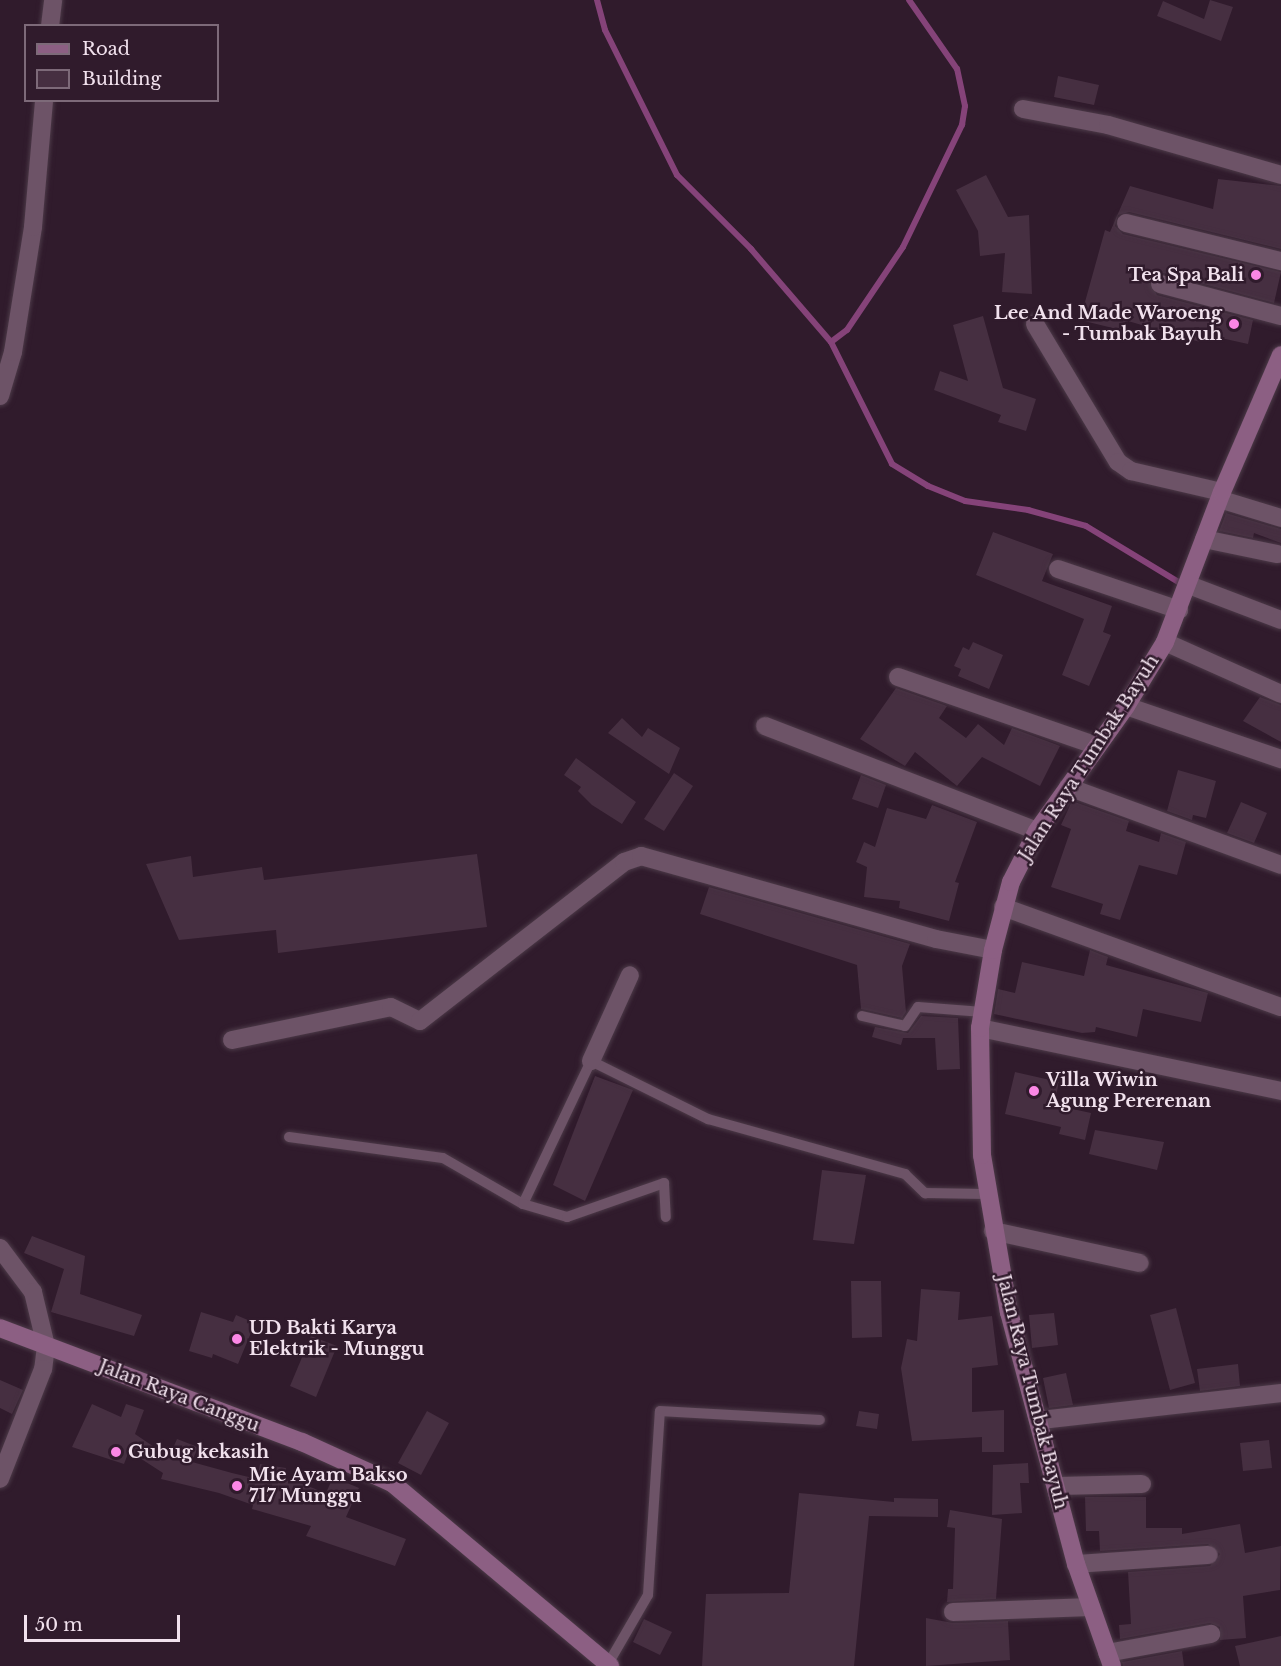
<!DOCTYPE html>
<html>
<head>
<meta charset="utf-8">
<style>
	body { margin:0 }
	#map { position:relative; width:1281px; height:1666px; overflow:hidden; background:#301b2c; font-family:"Libre Baskerville",serif }
	div>[style] { position:absolute }
	.stream>* { height:6px; margin:-3px; padding:0 3px; transform-origin:3px; border-radius:3px; background:#854379 }
	.building>* { inset:0; background:#462f41 }
	.roads { filter:drop-shadow(0 0 2px #4c3a48) drop-shadow(0 0 2px #4c3a48) }
	.lane>* { height:10px; margin:-5px; padding:0 5px; transform-origin:5px; border-radius:5px; background:#6d5367 }
	.street>* { height:18px; margin:-9px; padding:0 9px; transform-origin:9px; border-radius:9px; background:#6d5367 }
	.secondary>* { height:18px; margin:-9px; padding:0 9px; transform-origin:9px; border-radius:9px; background:#8c5f83 }
	.dots>* { width:16px; height:16px; translate:-50% -50%; box-sizing:border-box; border:3px solid #301b2c; border-radius:50% }
	span { translate:-50% -50%; white-space:nowrap; text-align:center; line-height:1.15; -webkit-text-stroke:5px #301b2c; paint-order:stroke }
	.poi-label { font-size:18px; color:#f1e1ed; font-weight:700 }
	.right { translate:-100% -50%; text-align:right }
	.left { translate:0 -50%; text-align:left }
	.street-label { font-size:18px; color:#f1e1ed }
	.legend { position:absolute; left:24px; top:24px; width:195px; height:78px; box-sizing:border-box; background:#301b2c; border:2px solid #7d6a79; margin:0; padding:8px 10px; list-style:none; font-size:18px; color:#f1e1ed }
	.legend li { display:flex; align-items:center; gap:12px; height:30px }
	.legend b { width:30px; border:2px solid #7d6a79 }
	.scale { position:absolute; left:24px; top:1615px; width:156px; height:27px; box-sizing:border-box; border:3px solid #f1e1ed; border-top:0; padding-left:8px; font-size:18px; line-height:21px; white-space:nowrap; color:#f1e1ed; -webkit-text-stroke:4px #301b2c; paint-order:stroke }
</style>
</head>
<body>
<div id="map">
	<div class="stream">
		<i style="left:597px;top:0;width:31px;rotate:75deg"></i>
		<i style="left:605px;top:30px;width:162px;rotate:63.6deg"></i>
		<i style="left:677px;top:175px;width:105px;rotate:45deg"></i>
		<i style="left:751px;top:249px;width:123px;rotate:49.3deg"></i>
		<i style="left:831px;top:342px;width:136px;rotate:63.4deg"></i>
		<i style="left:892px;top:464px;width:42px;rotate:31.4deg"></i>
		<i style="left:928px;top:486px;width:40px;rotate:22deg"></i>
		<i style="left:965px;top:501px;width:64px;rotate:8.1deg"></i>
		<i style="left:1028px;top:510px;width:60px;rotate:15.4deg"></i>
		<i style="left:1086px;top:526px;width:116px;rotate:31.2deg"></i>
		<i style="left:831px;top:342px;width:20px;rotate:-37deg"></i>
		<i style="left:847px;top:330px;width:100px;rotate:-56deg"></i>
		<i style="left:903px;top:247px;width:136px;rotate:-64.2deg"></i>
		<i style="left:962px;top:125px;width:19px;rotate:-81deg"></i>
		<i style="left:965px;top:106px;width:38px;rotate:-102deg"></i>
		<i style="left:957px;top:69px;width:84px;rotate:-124.8deg"></i>
	</div>
	<div class="building">
		<i style="clip-path:polygon(1210px 0,1233px 7px,1221px 41px,1157px 16px,1163px 1px,1204px 19px)"></i>
		<i style="clip-path:polygon(1058px 76px,1099px 85px,1094px 105px,1054px 97px)"></i>
		<i style="clip-path:polygon(986px 175px,1008px 217px,1029px 215px,1032px 294px,1002px 292px,1005px 253px,980px 256px,978px 231px,956px 190px)"></i>
		<i style="clip-path:polygon(1218px 179px,1281px 186px,1281px 249px,1129px 212px,1118px 215px,1115px 226px,1123px 234px,1281px 272px,1274px 303px,1163px 273px,1149px 281px,1157px 295px,1253px 320px,1248px 344px,1203px 334px,1200px 342px,1128px 321px,1125px 331px,1080px 320px,1105px 230px,1110px 232px,1130px 186px,1213px 209px)"></i>
		<i style="clip-path:polygon(983px 316px,1003px 388px,1036px 399px,1026px 431px,998px 422px,1001px 415px,934px 390px,940px 371px,968px 381px,953px 325px)"></i>
		<i style="clip-path:polygon(1226px 513px,1281px 529px,1281px 543px,1254px 533px,1253px 538px,1219px 531px)"></i>
		<i style="clip-path:polygon(993px 532px,1053px 554px,1042px 581px,1112px 606px,1103px 632px,1111px 635px,1089px 686px,1062px 675px,1084px 619px,976px 575px)"></i>
		<i style="clip-path:polygon(973px 642px,1003px 655px,989px 689px,958px 676px,961px 669px,954px 666px,963px 647px,969px 650px)"></i>
		<i style="clip-path:polygon(896px 688px,947px 706px,939px 718px,966px 738px,978px 724px,1004px 745px,1012px 728px,1060px 746px,1040px 786px,982px 757px,957px 786px,915px 752px,905px 766px,860px 739px)"></i>
		<i style="clip-path:polygon(1260px 697px,1281px 705px,1281px 742px,1243px 721px)"></i>
		<i style="clip-path:polygon(622px 718px,642px 737px,648px 728px,680px 748px,669px 774px,608px 733px)"></i>
		<i style="clip-path:polygon(576px 758px,636px 802px,622px 824px,592px 805px,578px 791px,581px 787px,564px 775px)"></i>
		<i style="clip-path:polygon(1178px 770px,1216px 781px,1206px 818px,1193px 815px,1192px 820px,1167px 811px)"></i>
		<i style="clip-path:polygon(674px 773px,693px 786px,664px 831px,644px 819px)"></i>
		<i style="clip-path:polygon(861px 775px,886px 785px,878px 808px,852px 799px)"></i>
		<i style="clip-path:polygon(1072px 801px,1129px 821px,1126px 831px,1159px 842px,1161px 833px,1186px 842px,1177px 875px,1139px 865px,1120px 920px,1100px 914px,1103px 904px,1051px 887px,1071px 829px,1061px 825px)"></i>
		<i style="clip-path:polygon(1241px 802px,1267px 813px,1254px 843px,1227px 833px)"></i>
		<i style="clip-path:polygon(932px 805px,977px 822px,955px 882px,959px 883px,949px 921px,899px 908px,900px 901px,864px 897px,867px 867px,856px 862px,864px 842px,875px 847px,887px 808px,926px 819px)"></i>
		<i style="clip-path:polygon(477px 854px,487px 927px,278px 953px,276px 930px,179px 940px,146px 864px,191px 856px,193px 877px,262px 867px,264px 880px)"></i>
		<i style="clip-path:polygon(709px 887px,910px 944px,902px 966px,906px 1012px,902px 1018px,861px 1009px,857px 965px,700px 914px)"></i>
		<i style="clip-path:polygon(1090px 950px,1108px 957px,1106px 965px,1208px 993px,1201px 1022px,1143px 1009px,1137px 1037px,1096px 1027px,1095px 1032px,1082px 1033px,994px 1014px,998px 989px,1015px 993px,1022px 962px,1084px 976px)"></i>
		<i style="clip-path:polygon(921px 1016px,958px 1018px,960px 1069px,937px 1070px,935px 1038px,903px 1038px,901px 1045px,872px 1037px,875px 1027px,908px 1033px)"></i>
		<i style="clip-path:polygon(1015px 1072px,1059px 1082px,1054px 1105px,1091px 1113px,1085px 1140px,1059px 1134px,1061px 1127px,1005px 1114px)"></i>
		<i style="clip-path:polygon(595px 1076px,633px 1090px,585px 1201px,553px 1185px)"></i>
		<i style="clip-path:polygon(1095px 1130px,1164px 1142px,1157px 1170px,1089px 1154px)"></i>
		<i style="clip-path:polygon(822px 1170px,866px 1175px,854px 1244px,813px 1240px)"></i>
		<i style="clip-path:polygon(32px 1236px,85px 1256px,80px 1294px,142px 1315px,134px 1336px,51px 1312px,64px 1269px,24px 1253px)"></i>
		<i style="clip-path:polygon(851px 1281px,881px 1281px,882px 1337px,852px 1338px)"></i>
		<i style="clip-path:polygon(921px 1289px,960px 1292px,958px 1320px,992px 1316px,998px 1365px,972px 1368px,972px 1412px,1004px 1410px,1004px 1452px,982px 1452px,982px 1437px,912px 1441px,901px 1368px,907px 1339px,917px 1341px)"></i>
		<i style="clip-path:polygon(1176px 1308px,1195px 1383px,1170px 1390px,1150px 1315px)"></i>
		<i style="clip-path:polygon(201px 1312px,233px 1322px,236px 1315px,255px 1323px,238px 1364px,213px 1354px,212px 1358px,189px 1351px)"></i>
		<i style="clip-path:polygon(1054px 1313px,1058px 1345px,1032px 1348px,1029px 1315px)"></i>
		<i style="clip-path:polygon(311px 1336px,337px 1346px,316px 1397px,290px 1386px)"></i>
		<i style="clip-path:polygon(1238px 1364px,1240px 1386px,1200px 1391px,1197px 1369px)"></i>
		<i style="clip-path:polygon(1066px 1373px,1073px 1405px,1049px 1408px,1043px 1378px)"></i>
		<i style="clip-path:polygon(0 1380px,23px 1390px,12px 1414px,0 1408px)"></i>
		<i style="clip-path:polygon(92px 1404px,121px 1417px,126px 1404px,144px 1410px,135px 1434px,169px 1457px,177px 1439px,198px 1447px,192px 1462px,232px 1473px,257px 1479px,260px 1464px,286px 1468px,284px 1477px,326px 1493px,333px 1477px,359px 1488px,346px 1517px,406px 1539px,395px 1566px,306px 1536px,311px 1526px,252px 1509px,253px 1505px,219px 1493px,161px 1479px,163px 1473px,129px 1451px,124px 1464px,72px 1447px)"></i>
		<i style="clip-path:polygon(427px 1411px,449px 1423px,421px 1475px,398px 1463px)"></i>
		<i style="clip-path:polygon(859px 1411px,879px 1414px,877px 1429px,856px 1426px)"></i>
		<i style="clip-path:polygon(1269px 1440px,1272px 1468px,1243px 1471px,1240px 1443px)"></i>
		<i style="clip-path:polygon(1028px 1463px,1029px 1483px,1020px 1483px,1022px 1513px,992px 1515px,993px 1465px)"></i>
		<i style="clip-path:polygon(799px 1493px,894px 1502px,894px 1498px,938px 1499px,938px 1517px,869px 1516px,854px 1666px,702px 1666px,706px 1594px,789px 1593px)"></i>
		<i style="clip-path:polygon(1085px 1497px,1146px 1497px,1146px 1528px,1182px 1528px,1182px 1534px,1240px 1524px,1245px 1553px,1281px 1546px,1280px 1590px,1243px 1596px,1246px 1638px,1220px 1640px,1220px 1627px,1210px 1623px,1120px 1639px,1119px 1625px,1131px 1624px,1128px 1572px,1210px 1566px,1220px 1554px,1208px 1544px,1100px 1551px,1099px 1531px,1086px 1531px)"></i>
		<i style="clip-path:polygon(950px 1510px,1002px 1519px,996px 1599px,947px 1602px,948px 1589px,953px 1589px,955px 1528px,947px 1527px)"></i>
		<i style="clip-path:polygon(926px 1618px,953px 1623px,1008px 1621px,1010px 1660px,926px 1666px)"></i>
		<i style="clip-path:polygon(644px 1619px,672px 1632px,660px 1655px,633px 1642px)"></i>
		<i style="clip-path:polygon(1281px 1636px,1281px 1666px,1240px 1666px,1235px 1646px)"></i>
		<i style="clip-path:polygon(1182px 1651px,1184px 1666px,1123px 1666px,1122px 1662px)"></i>
	</div>
	<div class="roads">
		<div class="lane">
			<i style="left:862px;top:1016px;width:44px;rotate:13.1deg"></i>
			<i style="left:905px;top:1026px;width:23px;rotate:-56deg"></i>
			<i style="left:918px;top:1007px;width:65px;rotate:4.4deg"></i>
			<i style="left:289px;top:1137px;width:155px;rotate:7.8deg"></i>
			<i style="left:443px;top:1158px;width:92px;rotate:29.9deg"></i>
			<i style="left:523px;top:1204px;width:158px;rotate:-64.6deg"></i>
			<i style="left:591px;top:1061px;width:131px;rotate:26.4deg"></i>
			<i style="left:708px;top:1119px;width:205px;rotate:15.6deg"></i>
			<i style="left:905px;top:1174px;width:28px;rotate:44deg"></i>
			<i style="left:925px;top:1193px;width:61px;rotate:0.9deg"></i>
			<i style="left:523px;top:1204px;width:46px;rotate:16.5deg"></i>
			<i style="left:567px;top:1217px;width:103px;rotate:-19.3deg"></i>
			<i style="left:664px;top:1183px;width:34px;rotate:87deg"></i>
			<i style="left:608px;top:1664px;width:80px;rotate:-59.9deg"></i>
			<i style="left:648px;top:1595px;width:184px;rotate:-86.3deg"></i>
			<i style="left:660px;top:1411px;width:160px;rotate:3.2deg"></i>
		</div>
		<div class="street">
			<i style="left:50px;top:26px;width:26px;rotate:-83deg"></i>
			<i style="left:1023px;top:109px;width:86px;rotate:10.7deg"></i>
			<i style="left:1108px;top:125px;width:180px;rotate:16.1deg"></i>
			<i style="left:1126px;top:223px;width:160px;rotate:13.8deg"></i>
			<i style="left:1160px;top:284px;width:125px;rotate:14.8deg"></i>
			<i style="left:1035px;top:324px;width:161px;rotate:59deg"></i>
			<i style="left:1118px;top:462px;width:16px;rotate:35deg"></i>
			<i style="left:1131px;top:471px;width:93px;rotate:13deg"></i>
			<i style="left:0;top:396px;width:46px;rotate:-73.5deg"></i>
			<i style="left:13px;top:352px;width:127px;rotate:-80.9deg"></i>
			<i style="left:33px;top:227px;width:127px;rotate:-85deg"></i>
			<i style="left:1219px;top:499px;width:65px;rotate:17deg"></i>
			<i style="left:1204px;top:539px;width:75px;rotate:11.6deg"></i>
			<i style="left:1058px;top:569px;width:128px;rotate:18.7deg"></i>
			<i style="left:1189px;top:585px;width:98px;rotate:20.8deg"></i>
			<i style="left:1165px;top:642px;width:127px;rotate:24.1deg"></i>
			<i style="left:898px;top:677px;width:211px;rotate:19.1deg"></i>
			<i style="left:1126px;top:706px;width:164px;rotate:18.9deg"></i>
			<i style="left:765px;top:726px;width:292px;rotate:21.1deg"></i>
			<i style="left:1068px;top:787px;width:227px;rotate:20.1deg"></i>
			<i style="left:1003px;top:907px;width:295px;rotate:19.8deg"></i>
			<i style="left:980px;top:1028px;width:308px;rotate:11.8deg"></i>
			<i style="left:232px;top:1040px;width:162px;rotate:-11.7deg"></i>
			<i style="left:391px;top:1007px;width:32px;rotate:26deg"></i>
			<i style="left:420px;top:1021px;width:259px;rotate:-37.9deg"></i>
			<i style="left:624px;top:862px;width:18px;rotate:-19deg"></i>
			<i style="left:641px;top:856px;width:306px;rotate:15.7deg"></i>
			<i style="left:936px;top:939px;width:58px;rotate:10.9deg"></i>
			<i style="left:591px;top:1061px;width:94px;rotate:-65.6deg"></i>
			<i style="left:993px;top:1231px;width:150px;rotate:12.3deg"></i>
			<i style="left:0;top:1248px;width:55px;rotate:53.1deg"></i>
			<i style="left:33px;top:1292px;width:56px;rotate:76.5deg"></i>
			<i style="left:46px;top:1346px;width:23px;rotate:97deg"></i>
			<i style="left:43px;top:1369px;width:118px;rotate:111.4deg"></i>
			<i style="left:1041px;top:1420px;width:242px;rotate:-6.4deg"></i>
			<i style="left:1057px;top:1486px;width:85px;rotate:-1.3deg"></i>
			<i style="left:1076px;top:1564px;width:133px;rotate:-3.9deg"></i>
			<i style="left:953px;top:1612px;width:138px;rotate:-2.1deg"></i>
			<i style="left:1107px;top:1653px;width:106px;rotate:-10.4deg"></i>
		</div>
		<div class="secondary">
			<i style="left:0;top:1328px;width:323px;rotate:20.7deg"></i>
			<i style="left:302px;top:1442px;width:99px;rotate:24.5deg"></i>
			<i style="left:392px;top:1483px;width:285px;rotate:40deg"></i>
			<i style="left:1112px;top:1666px;width:108px;rotate:-109.4deg"></i>
			<i style="left:1076px;top:1564px;width:260px;rotate:-104.9deg"></i>
			<i style="left:1009px;top:1313px;width:160px;rotate:-99.7deg"></i>
			<i style="left:982px;top:1155px;width:127px;rotate:-90.9deg"></i>
			<i style="left:980px;top:1028px;width:79px;rotate:-80.5deg"></i>
			<i style="left:993px;top:950px;width:70px;rotate:-75.2deg"></i>
			<i style="left:1011px;top:882px;width:57px;rotate:-63deg"></i>
			<i style="left:1037px;top:831px;width:153px;rotate:-54.5deg"></i>
			<i style="left:1126px;top:706px;width:75px;rotate:-58.6deg"></i>
			<i style="left:1165px;top:642px;width:160px;rotate:-69.2deg"></i>
			<i style="left:1222px;top:492px;width:149px;rotate:-66.7deg"></i>
		</div>
	</div>
	<div class="dots">
		<i style="left:1256px;top:275px;background:#fb87e5"></i>
		<i style="left:1234px;top:324px;background:#fb87e5"></i>
		<i style="left:1034px;top:1091px;background:#fb87e5"></i>
		<i style="left:237px;top:1339px;background:#fb87e5"></i>
		<i style="left:116px;top:1452px;background:#fb87e5"></i>
		<i style="left:237px;top:1486px;background:#fb87e5"></i>
	</div>
	<div class="poi-label">
		<span class="right" style="left:1244px;top:275px">Tea Spa Bali</span>
		<span class="right" style="left:1222px;top:324px">Lee And Made Waroeng<br>- Tumbak Bayuh</span>
		<span class="left" style="left:1046px;top:1091px">Villa Wiwin<br>Agung Pererenan</span>
		<span class="left" style="left:249px;top:1339px">UD Bakti Karya<br>Elektrik - Munggu</span>
		<span class="left" style="left:128px;top:1452px">Gubug kekasih</span>
		<span class="left" style="left:249px;top:1486px">Mie Ayam Bakso<br>717 Munggu</span>
	</div>
	<div class="street-label">
		<span style="left:1089px;top:758px;rotate:-57deg">Jalan Raya Tumbak Bayuh</span>
		<span style="left:1032px;top:1392px;rotate:76deg">Jalan Raya Tumbak Bayuh</span>
		<span style="left:179px;top:1396px;rotate:21deg">Jalan Raya Canggu</span>
	</div>
	<ul class="legend">
	<li><b style="height:8px;background:#8c5f83"></b>Road</li>
	<li><b style="height:16px;background:#462f41"></b>Building</li>
	</ul>
	<div class="scale">50 m</div>
</div>
</body>
</html>
